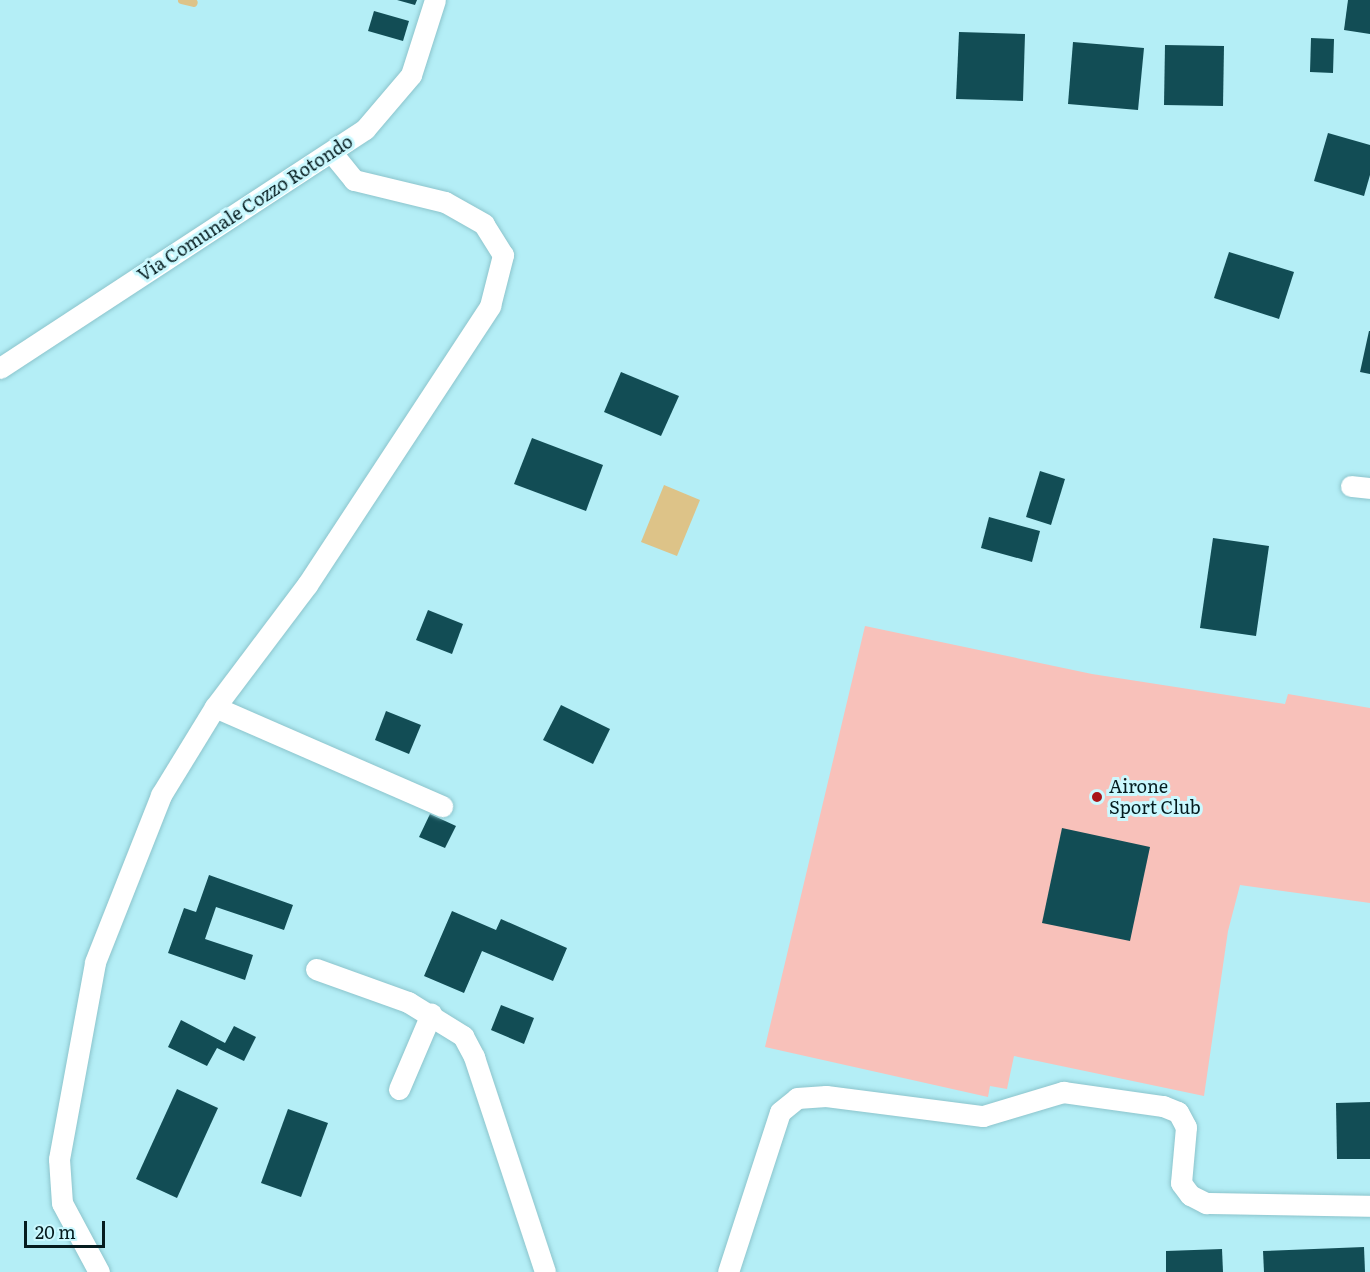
<!DOCTYPE html>
<html>
<head>
<meta charset="utf-8">
<style>
	body { margin:0 }
	#map { position:relative; width:1370px; height:1272px; overflow:hidden; background:#b4eef6; font-family:Literata,serif }
	div>[style] { position:absolute }
	.green>* { inset:0; background:#f8c1ba }
	.water>* { inset:0; background:#ddc388 }
	.stream>* { height:8px; margin:-4px; padding:0 4px; transform-origin:4px; border-radius:4px; background:#ddc388 }
	.building>* { inset:0; background:#124d55 }
	.roads { filter:drop-shadow(0 0 2px #8cc4cc) drop-shadow(0 0 2px #8cc4cc) }
	.minor>* { height:21px; margin:-10.5px; padding:0 10.5px; transform-origin:10.5px; border-radius:10.5px; background:#fff }
	.dots>* { width:16px; height:16px; translate:-50% -50%; box-sizing:border-box; border:3px solid #cbf9ff; border-radius:50% }
	span { translate:-50% -50%; white-space:nowrap; text-align:center; line-height:1.15; -webkit-text-stroke:6px #cbf9ff; paint-order:stroke }
	.street-label { font-size:18px; color:#051c1f }
	.poi-label { font-size:18px; color:#051c1f }
	.left { translate:0 -50%; text-align:left }
	.scale { position:absolute; left:24px; top:1221px; width:81px; height:27px; box-sizing:border-box; border:3px solid #051c1f; border-top:0; padding-left:8px; font-size:18px; line-height:21px; white-space:nowrap; color:#051c1f; -webkit-text-stroke:4px #cbf9ff; paint-order:stroke }
</style>
</head>
<body>
<div id="map">
	<div class="green">
		<i style="clip-path:polygon(865px 626px,1092px 674px,1285px 704px,1288px 694px,1370px 708px,1370px 903px,1240px 885px,1228px 931px,1204px 1096px,1014px 1056px,1007px 1089px,990px 1086px,988px 1097px,765px 1047px)"></i>
	</div>
	<div class="water">
		<i style="clip-path:polygon(664px 485px,700px 500px,677px 556px,641px 542px)"></i>
	</div>
	<div class="stream">
		<i style="left:182px;top:0;width:12px;rotate:14deg"></i>
	</div>
	<div class="building">
		<i style="clip-path:polygon(397px 0,417px 0,415px 5px)"></i>
		<i style="clip-path:polygon(1348px 0,1370px 0,1370px 34px,1344px 30px)"></i>
		<i style="clip-path:polygon(374px 11px,409px 21px,403px 41px,368px 31px)"></i>
		<i style="clip-path:polygon(959px 32px,1025px 34px,1023px 101px,956px 99px)"></i>
		<i style="clip-path:polygon(1311px 38px,1334px 39px,1333px 73px,1310px 72px)"></i>
		<i style="clip-path:polygon(1073px 42px,1144px 48px,1138px 110px,1068px 104px)"></i>
		<i style="clip-path:polygon(1165px 45px,1224px 46px,1223px 106px,1164px 105px)"></i>
		<i style="clip-path:polygon(1328px 133px,1370px 145px,1370px 175px,1364px 196px,1314px 181px)"></i>
		<i style="clip-path:polygon(1229px 252px,1294px 272px,1279px 319px,1214px 298px)"></i>
		<i style="clip-path:polygon(1369px 331px,1370px 331px,1370px 374px,1360px 372px)"></i>
		<i style="clip-path:polygon(621px 372px,679px 396px,661px 436px,604px 412px)"></i>
		<i style="clip-path:polygon(532px 438px,603px 465px,586px 511px,514px 484px)"></i>
		<i style="clip-path:polygon(1040px 471px,1065px 479px,1051px 525px,1026px 517px)"></i>
		<i style="clip-path:polygon(989px 517px,1040px 531px,1032px 562px,981px 548px)"></i>
		<i style="clip-path:polygon(1213px 538px,1269px 546px,1256px 636px,1200px 628px)"></i>
		<i style="clip-path:polygon(428px 610px,463px 624px,452px 654px,416px 640px)"></i>
		<i style="clip-path:polygon(561px 705px,610px 729px,593px 764px,543px 740px)"></i>
		<i style="clip-path:polygon(386px 711px,421px 725px,409px 754px,375px 740px)"></i>
		<i style="clip-path:polygon(430px 814px,456px 826px,445px 848px,419px 837px)"></i>
		<i style="clip-path:polygon(1062px 828px,1150px 847px,1130px 941px,1042px 923px)"></i>
		<i style="clip-path:polygon(209px 875px,293px 905px,284px 930px,216px 907px,205px 939px,253px 955px,245px 980px,168px 953px,184px 908px,196px 912px)"></i>
		<i style="clip-path:polygon(452px 911px,496px 930px,501px 919px,567px 948px,553px 981px,482px 951px,464px 993px,424px 976px)"></i>
		<i style="clip-path:polygon(501px 1005px,534px 1018px,524px 1044px,491px 1030px)"></i>
		<i style="clip-path:polygon(181px 1020px,225px 1043px,234px 1026px,256px 1037px,244px 1061px,217px 1048px,207px 1066px,168px 1047px)"></i>
		<i style="clip-path:polygon(177px 1089px,218px 1108px,177px 1198px,136px 1179px)"></i>
		<i style="clip-path:polygon(1370px 1102px,1370px 1159px,1337px 1159px,1336px 1103px)"></i>
		<i style="clip-path:polygon(288px 1109px,328px 1123px,301px 1197px,261px 1183px)"></i>
		<i style="clip-path:polygon(1364px 1247px,1365px 1272px,1264px 1272px,1263px 1251px)"></i>
		<i style="clip-path:polygon(1222px 1249px,1223px 1272px,1166px 1272px,1166px 1251px)"></i>
	</div>
	<div class="roads">
		<div class="minor">
			<i style="left:0;top:368px;width:436px;rotate:-33.2deg"></i>
			<i style="left:365px;top:129px;width:71px;rotate:-49.6deg"></i>
			<i style="left:411px;top:75px;width:79px;rotate:-72.3deg"></i>
			<i style="left:1351px;top:486px;width:19px;rotate:6deg"></i>
			<i style="left:215px;top:707px;width:248px;rotate:23.6deg"></i>
			<i style="left:316px;top:969px;width:98px;rotate:19.7deg"></i>
			<i style="left:408px;top:1002px;width:65px;rotate:31.7deg"></i>
			<i style="left:463px;top:1036px;width:24px;rotate:62deg"></i>
			<i style="left:474px;top:1057px;width:226px;rotate:71.7deg"></i>
			<i style="left:399px;top:1089px;width:82px;rotate:-66.9deg"></i>
			<i style="left:99px;top:1272px;width:78px;rotate:-118.2deg"></i>
			<i style="left:62px;top:1203px;width:44px;rotate:-93.9deg"></i>
			<i style="left:59px;top:1159px;width:200px;rotate:-79.6deg"></i>
			<i style="left:95px;top:962px;width:180px;rotate:-68.4deg"></i>
			<i style="left:161px;top:795px;width:103px;rotate:-58.5deg"></i>
			<i style="left:215px;top:707px;width:153px;rotate:-53deg"></i>
			<i style="left:307px;top:585px;width:334px;rotate:-56.7deg"></i>
			<i style="left:490px;top:306px;width:53px;rotate:-75.7deg"></i>
			<i style="left:503px;top:255px;width:36px;rotate:-122deg"></i>
			<i style="left:484px;top:224px;width:45px;rotate:-150.6deg"></i>
			<i style="left:445px;top:202px;width:94px;rotate:-166.4deg"></i>
			<i style="left:354px;top:180px;width:36px;rotate:-129deg"></i>
			<i style="left:728px;top:1272px;width:168px;rotate:-72deg"></i>
			<i style="left:780px;top:1112px;width:22px;rotate:-39deg"></i>
			<i style="left:797px;top:1098px;width:29px;rotate:-4deg"></i>
			<i style="left:826px;top:1096px;width:158px;rotate:7.3deg"></i>
			<i style="left:983px;top:1116px;width:84px;rotate:-16.7deg"></i>
			<i style="left:1063px;top:1092px;width:101px;rotate:8deg"></i>
			<i style="left:1163px;top:1106px;width:16px;rotate:22deg"></i>
			<i style="left:1178px;top:1112px;width:17px;rotate:62deg"></i>
			<i style="left:1186px;top:1127px;width:56px;rotate:95.1deg"></i>
			<i style="left:1181px;top:1183px;width:15px;rotate:53deg"></i>
			<i style="left:1190px;top:1195px;width:18px;rotate:27deg"></i>
			<i style="left:1206px;top:1203px;width:164px;rotate:1deg"></i>
		</div>
	</div>
	<div class="dots">
		<i style="left:1097px;top:797px;background:#a81317"></i>
	</div>
	<div class="street-label">
		<span style="left:245px;top:208px;rotate:-33deg">Via Comunale Cozzo Rotondo</span>
	</div>
	<div class="poi-label">
		<span class="left" style="left:1109px;top:797px">Airone<br>Sport Club</span>
	</div>
	<div class="scale">20 m</div>
</div>
</body>
</html>
